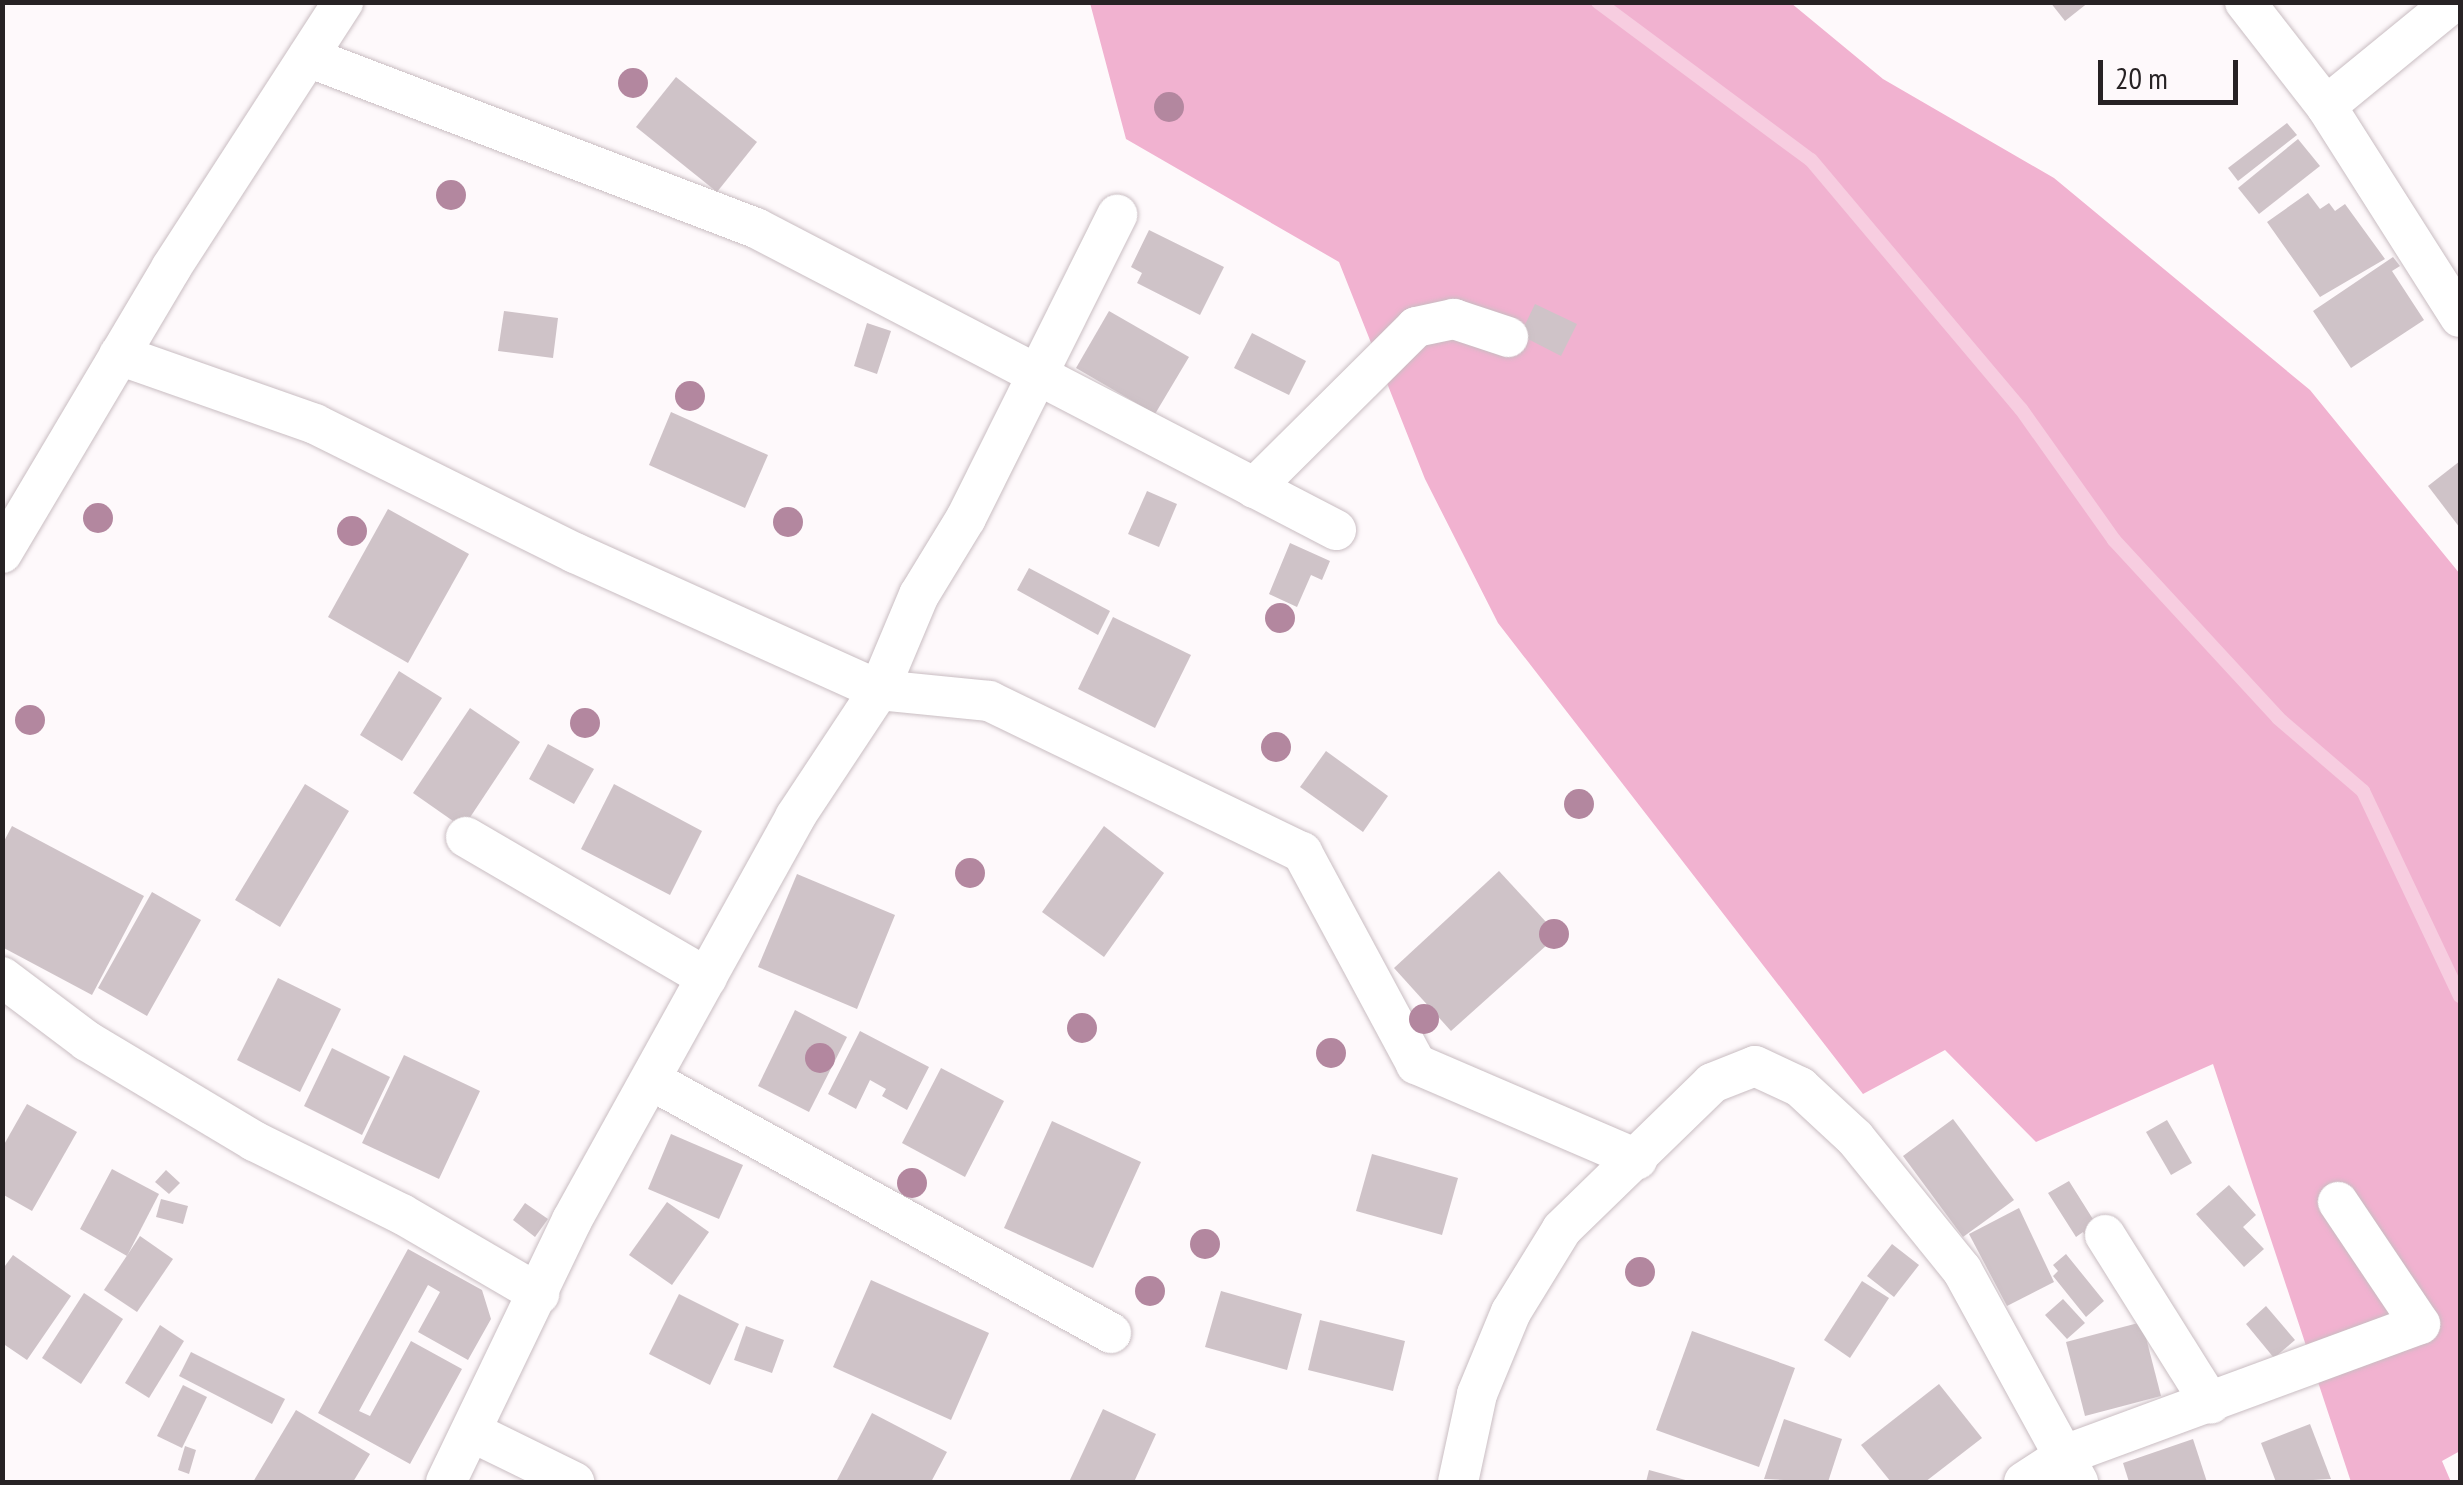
<!DOCTYPE html>
<html>
<head>
<meta charset="utf-8">
<style>
	body { margin:0 }
	#map { position:relative; width:2463px; height:1485px; overflow:hidden; background:#fef9fb; font-family:"PT Sans Narrow",sans-serif }
	div>[style] { position:absolute }
	.green>* { inset:0; background:#f1b2d0 }
	.stream>* { height:14px; margin:-7px; padding:0 7px; transform-origin:7px; border-radius:7px; background:#f7cde0 }
	.building>* { inset:0; background:#cfc3c8 }
	.roads { filter:drop-shadow(0 0 2px #c9bdc2) drop-shadow(0 0 2px #c9bdc2) }
	.street>* { height:40px; margin:-20px; padding:0 20px; transform-origin:20px; border-radius:20px; background:#fff }
	.trees>* { width:30px; height:30px; margin:-15px; border-radius:50%; background:#b3879f }
	span { translate:-50% -50%; white-space:nowrap; text-align:center; line-height:1.15; -webkit-text-stroke:8px #fef9fb; paint-order:stroke }
	.frame { position:absolute; inset:0; border:5px solid #272224; pointer-events:none }
	.scale { position:absolute; left:2098px; top:60px; width:140px; height:45px; box-sizing:border-box; border:5px solid #272224; border-top:0; padding-left:12px; font-size:30px; line-height:35px; white-space:nowrap; color:#272224; -webkit-text-stroke:8px #fef9fb; paint-order:stroke }
</style>
</head>
<body>
<div id="map">
	<div class="green">
		<i style="clip-path:polygon(1090px 3px,1791px 3px,1883px 79px,2054px 178px,2310px 390px,2460px 574px,2460px 1451px,2442px 1461px,2451px 1482px,2351px 1482px,2213px 1064px,2036px 1142px,1945px 1050px,1863px 1094px,1498px 623px,1425px 479px,1339px 262px,1126px 139px)"></i>
	</div>
	<div class="stream">
		<i style="left:1598px;top:2px;width:265px;rotate:36.6deg"></i>
		<i style="left:1811px;top:160px;width:326px;rotate:49.9deg"></i>
		<i style="left:2021px;top:409px;width:161px;rotate:54.6deg"></i>
		<i style="left:2114px;top:540px;width:242px;rotate:47.3deg"></i>
		<i style="left:2278px;top:718px;width:112px;rotate:40.7deg"></i>
		<i style="left:2363px;top:791px;width:227px;rotate:64.7deg"></i>
	</div>
	<div class="building">
		<i style="clip-path:polygon(2050px 2px,2089px 2px,2065px 21px)"></i>
		<i style="clip-path:polygon(676px 77px,757px 142px,717px 192px,636px 127px)"></i>
		<i style="clip-path:polygon(2287px 123px,2297px 135px,2238px 181px,2228px 168px)"></i>
		<i style="clip-path:polygon(2298px 139px,2320px 166px,2259px 214px,2238px 188px)"></i>
		<i style="clip-path:polygon(2308px 193px,2320px 209px,2329px 203px,2335px 211px,2345px 204px,2385px 259px,2320px 297px,2267px 222px)"></i>
		<i style="clip-path:polygon(1149px 230px,1224px 267px,1200px 315px,1137px 283px,1142px 273px,1131px 267px)"></i>
		<i style="clip-path:polygon(2393px 257px,2400px 266px,2392px 271px,2424px 320px,2351px 368px,2313px 311px)"></i>
		<i style="clip-path:polygon(1535px 304px,1577px 324px,1561px 356px,1520px 335px)"></i>
		<i style="clip-path:polygon(504px 311px,558px 318px,553px 358px,498px 351px)"></i>
		<i style="clip-path:polygon(1109px 311px,1189px 357px,1155px 414px,1076px 368px)"></i>
		<i style="clip-path:polygon(867px 323px,891px 331px,877px 374px,854px 366px)"></i>
		<i style="clip-path:polygon(1252px 333px,1306px 361px,1289px 395px,1234px 368px)"></i>
		<i style="clip-path:polygon(671px 412px,768px 455px,745px 508px,649px 465px)"></i>
		<i style="clip-path:polygon(2460px 461px,2460px 528px,2428px 486px)"></i>
		<i style="clip-path:polygon(1147px 491px,1177px 504px,1159px 547px,1128px 534px)"></i>
		<i style="clip-path:polygon(388px 509px,469px 554px,408px 663px,328px 617px)"></i>
		<i style="clip-path:polygon(1290px 543px,1330px 561px,1322px 580px,1311px 575px,1297px 607px,1269px 594px)"></i>
		<i style="clip-path:polygon(1029px 568px,1110px 611px,1098px 635px,1017px 590px)"></i>
		<i style="clip-path:polygon(1113px 617px,1191px 655px,1155px 728px,1078px 689px)"></i>
		<i style="clip-path:polygon(399px 671px,442px 698px,402px 761px,360px 735px)"></i>
		<i style="clip-path:polygon(470px 708px,520px 742px,463px 828px,413px 793px)"></i>
		<i style="clip-path:polygon(548px 744px,594px 769px,574px 804px,529px 779px)"></i>
		<i style="clip-path:polygon(1326px 751px,1388px 796px,1363px 832px,1300px 787px)"></i>
		<i style="clip-path:polygon(305px 784px,349px 811px,280px 927px,235px 900px)"></i>
		<i style="clip-path:polygon(614px 784px,702px 831px,670px 895px,581px 849px)"></i>
		<i style="clip-path:polygon(12px 826px,144px 896px,92px 995px,2px 947px,2px 845px)"></i>
		<i style="clip-path:polygon(1104px 826px,1164px 873px,1104px 957px,1042px 912px)"></i>
		<i style="clip-path:polygon(1499px 871px,1558px 935px,1451px 1031px,1394px 968px)"></i>
		<i style="clip-path:polygon(797px 874px,895px 915px,857px 1009px,758px 967px)"></i>
		<i style="clip-path:polygon(152px 892px,201px 920px,147px 1016px,98px 988px)"></i>
		<i style="clip-path:polygon(278px 978px,341px 1009px,300px 1092px,237px 1060px)"></i>
		<i style="clip-path:polygon(795px 1010px,847px 1037px,809px 1112px,758px 1086px)"></i>
		<i style="clip-path:polygon(860px 1031px,929px 1067px,907px 1110px,882px 1096px,886px 1089px,870px 1080px,856px 1109px,828px 1094px)"></i>
		<i style="clip-path:polygon(332px 1048px,390px 1077px,362px 1135px,304px 1106px)"></i>
		<i style="clip-path:polygon(404px 1055px,480px 1091px,439px 1179px,362px 1143px)"></i>
		<i style="clip-path:polygon(941px 1068px,1004px 1101px,965px 1177px,902px 1143px)"></i>
		<i style="clip-path:polygon(27px 1104px,77px 1132px,32px 1211px,2px 1194px,2px 1148px)"></i>
		<i style="clip-path:polygon(1953px 1119px,2014px 1200px,1963px 1237px,1903px 1156px)"></i>
		<i style="clip-path:polygon(2167px 1120px,2192px 1163px,2171px 1175px,2146px 1132px)"></i>
		<i style="clip-path:polygon(1052px 1121px,1141px 1162px,1093px 1268px,1004px 1228px)"></i>
		<i style="clip-path:polygon(671px 1134px,743px 1165px,719px 1219px,648px 1189px)"></i>
		<i style="clip-path:polygon(1372px 1154px,1458px 1178px,1442px 1235px,1356px 1211px)"></i>
		<i style="clip-path:polygon(112px 1169px,159px 1194px,127px 1256px,80px 1229px)"></i>
		<i style="clip-path:polygon(166px 1170px,180px 1183px,169px 1194px,155px 1182px)"></i>
		<i style="clip-path:polygon(2069px 1181px,2096px 1224px,2088px 1240px,2083px 1232px,2076px 1237px,2048px 1193px)"></i>
		<i style="clip-path:polygon(2229px 1185px,2256px 1215px,2243px 1227px,2264px 1249px,2244px 1267px,2196px 1214px)"></i>
		<i style="clip-path:polygon(161px 1199px,188px 1206px,183px 1224px,156px 1217px)"></i>
		<i style="clip-path:polygon(667px 1202px,709px 1232px,672px 1285px,629px 1255px)"></i>
		<i style="clip-path:polygon(525px 1203px,548px 1219px,535px 1237px,513px 1220px)"></i>
		<i style="clip-path:polygon(2019px 1208px,2054px 1282px,2007px 1306px,1969px 1234px)"></i>
		<i style="clip-path:polygon(140px 1236px,173px 1259px,137px 1312px,104px 1290px)"></i>
		<i style="clip-path:polygon(1892px 1244px,1919px 1265px,1894px 1297px,1867px 1276px)"></i>
		<i style="clip-path:polygon(408px 1249px,482px 1290px,491px 1319px,468px 1360px,418px 1332px,440px 1292px,428px 1285px,359px 1411px,370px 1416px,411px 1341px,462px 1369px,410px 1464px,318px 1413px)"></i>
		<i style="clip-path:polygon(2066px 1254px,2104px 1301px,2086px 1317px,2053px 1276px,2058px 1271px,2053px 1265px)"></i>
		<i style="clip-path:polygon(13px 1255px,71px 1296px,27px 1360px,2px 1343px,2px 1270px)"></i>
		<i style="clip-path:polygon(871px 1280px,989px 1333px,951px 1420px,833px 1367px)"></i>
		<i style="clip-path:polygon(1862px 1281px,1889px 1298px,1850px 1358px,1824px 1340px)"></i>
		<i style="clip-path:polygon(1221px 1291px,1302px 1314px,1287px 1370px,1205px 1347px)"></i>
		<i style="clip-path:polygon(84px 1293px,123px 1319px,81px 1384px,42px 1358px)"></i>
		<i style="clip-path:polygon(679px 1294px,739px 1324px,710px 1385px,649px 1354px)"></i>
		<i style="clip-path:polygon(2063px 1299px,2085px 1323px,2067px 1339px,2045px 1315px)"></i>
		<i style="clip-path:polygon(2266px 1306px,2295px 1340px,2274px 1358px,2246px 1324px)"></i>
		<i style="clip-path:polygon(1320px 1320px,1405px 1341px,1393px 1391px,1308px 1370px)"></i>
		<i style="clip-path:polygon(2142px 1322px,2161px 1396px,2085px 1416px,2066px 1342px)"></i>
		<i style="clip-path:polygon(160px 1325px,184px 1341px,149px 1398px,125px 1383px)"></i>
		<i style="clip-path:polygon(746px 1326px,784px 1340px,772px 1373px,734px 1360px)"></i>
		<i style="clip-path:polygon(1692px 1331px,1795px 1368px,1759px 1467px,1656px 1430px)"></i>
		<i style="clip-path:polygon(191px 1352px,285px 1399px,272px 1424px,179px 1376px)"></i>
		<i style="clip-path:polygon(1939px 1384px,1982px 1438px,1925px 1482px,1891px 1482px,1861px 1445px)"></i>
		<i style="clip-path:polygon(183px 1385px,207px 1397px,182px 1448px,157px 1436px)"></i>
		<i style="clip-path:polygon(1103px 1409px,1156px 1434px,1134px 1482px,1069px 1482px)"></i>
		<i style="clip-path:polygon(296px 1410px,370px 1454px,353px 1482px,253px 1482px)"></i>
		<i style="clip-path:polygon(872px 1413px,947px 1452px,931px 1482px,837px 1480px)"></i>
		<i style="clip-path:polygon(1784px 1419px,1842px 1439px,1828px 1482px,1764px 1479px)"></i>
		<i style="clip-path:polygon(2310px 1424px,2331px 1479px,2276px 1482px,2261px 1443px)"></i>
		<i style="clip-path:polygon(2193px 1439px,2207px 1482px,2129px 1482px,2123px 1463px)"></i>
		<i style="clip-path:polygon(185px 1446px,196px 1450px,189px 1474px,178px 1470px)"></i>
		<i style="clip-path:polygon(1649px 1470px,1689px 1481px,1689px 1482px,1646px 1482px)"></i>
	</div>
	<div class="roads">
		<div class="street">
			<i style="left:2245px;top:2px;width:132px;rotate:52.1deg"></i>
			<i style="left:2326px;top:106px;width:250px;rotate:57.6deg"></i>
			<i style="left:308px;top:57px;width:480px;rotate:20.9deg"></i>
			<i style="left:756px;top:228px;width:654px;rotate:27.51deg"></i>
			<i style="left:2326px;top:106px;width:164px;rotate:-39.3deg"></i>
			<i style="left:119px;top:355px;width:208px;rotate:19.4deg"></i>
			<i style="left:315px;top:424px;width:290px;rotate:26.4deg"></i>
			<i style="left:575px;top:553px;width:333px;rotate:24.3deg"></i>
			<i style="left:879px;top:690px;width:111px;rotate:5.7deg"></i>
			<i style="left:989px;top:701px;width:348px;rotate:25.8deg"></i>
			<i style="left:1302px;top:852px;width:241px;rotate:61.7deg"></i>
			<i style="left:1416px;top:1064px;width:241px;rotate:23.3deg"></i>
			<i style="left:1254px;top:488px;width:228px;rotate:-44.8deg"></i>
			<i style="left:1416px;top:327px;width:39px;rotate:-12deg"></i>
			<i style="left:1454px;top:319px;width:57px;rotate:18.4deg"></i>
			<i style="left:2px;top:553px;width:331px;rotate:-59.3deg"></i>
			<i style="left:171px;top:268px;width:317px;rotate:-57.1deg"></i>
			<i style="left:466px;top:837px;width:279px;rotate:30.3deg"></i>
			<i style="left:2px;top:977px;width:106px;rotate:37deg"></i>
			<i style="left:87px;top:1041px;width:195px;rotate:30.9deg"></i>
			<i style="left:254px;top:1141px;width:165px;rotate:26.3deg"></i>
			<i style="left:402px;top:1214px;width:159px;rotate:30.3deg"></i>
			<i style="left:651px;top:1080px;width:525px;rotate:28.81deg"></i>
			<i style="left:2105px;top:1235px;width:199px;rotate:57.9deg"></i>
			<i style="left:472px;top:1432px;width:114px;rotate:26.1deg"></i>
			<i style="left:446px;top:1482px;width:291px;rotate:-64.3deg"></i>
			<i style="left:572px;top:1220px;width:461px;rotate:-61deg"></i>
			<i style="left:795px;top:817px;width:152px;rotate:-56.5deg"></i>
			<i style="left:879px;top:690px;width:103px;rotate:-67.2deg"></i>
			<i style="left:919px;top:595px;width:90px;rotate:-58.6deg"></i>
			<i style="left:966px;top:518px;width:339px;rotate:-63.5deg"></i>
			<i style="left:1458px;top:1482px;width:90px;rotate:-77.8deg"></i>
			<i style="left:1477px;top:1394px;width:89px;rotate:-67.5deg"></i>
			<i style="left:1511px;top:1312px;width:97px;rotate:-58.4deg"></i>
			<i style="left:1562px;top:1229px;width:209px;rotate:-44.2deg"></i>
			<i style="left:1712px;top:1083px;width:46px;rotate:-21.6deg"></i>
			<i style="left:1755px;top:1066px;width:50px;rotate:25deg"></i>
			<i style="left:1800px;top:1087px;width:75px;rotate:42.8deg"></i>
			<i style="left:1855px;top:1138px;width:170px;rotate:51deg"></i>
			<i style="left:1962px;top:1270px;width:242px;rotate:61.3deg"></i>
			<i style="left:2024px;top:1482px;width:51px;rotate:-33.1deg"></i>
			<i style="left:2067px;top:1454px;width:376px;rotate:-20.2deg"></i>
			<i style="left:2420px;top:1324px;width:147px;rotate:-123.9deg"></i>
		</div>
	</div>
	<div class="trees">
		<i style="left:633px;top:83px"></i>
		<i style="left:1169px;top:107px"></i>
		<i style="left:451px;top:195px"></i>
		<i style="left:690px;top:396px"></i>
		<i style="left:98px;top:518px"></i>
		<i style="left:788px;top:522px"></i>
		<i style="left:352px;top:531px"></i>
		<i style="left:1280px;top:618px"></i>
		<i style="left:30px;top:720px"></i>
		<i style="left:585px;top:723px"></i>
		<i style="left:1276px;top:747px"></i>
		<i style="left:1579px;top:804px"></i>
		<i style="left:970px;top:873px"></i>
		<i style="left:1554px;top:934px"></i>
		<i style="left:1424px;top:1019px"></i>
		<i style="left:1082px;top:1028px"></i>
		<i style="left:1331px;top:1053px"></i>
		<i style="left:820px;top:1058px"></i>
		<i style="left:912px;top:1183px"></i>
		<i style="left:1205px;top:1244px"></i>
		<i style="left:1640px;top:1272px"></i>
		<i style="left:1150px;top:1291px"></i>
	</div>
	<div class="frame"></div>
	<div class="scale">20 m</div>
</div>
</body>
</html>
